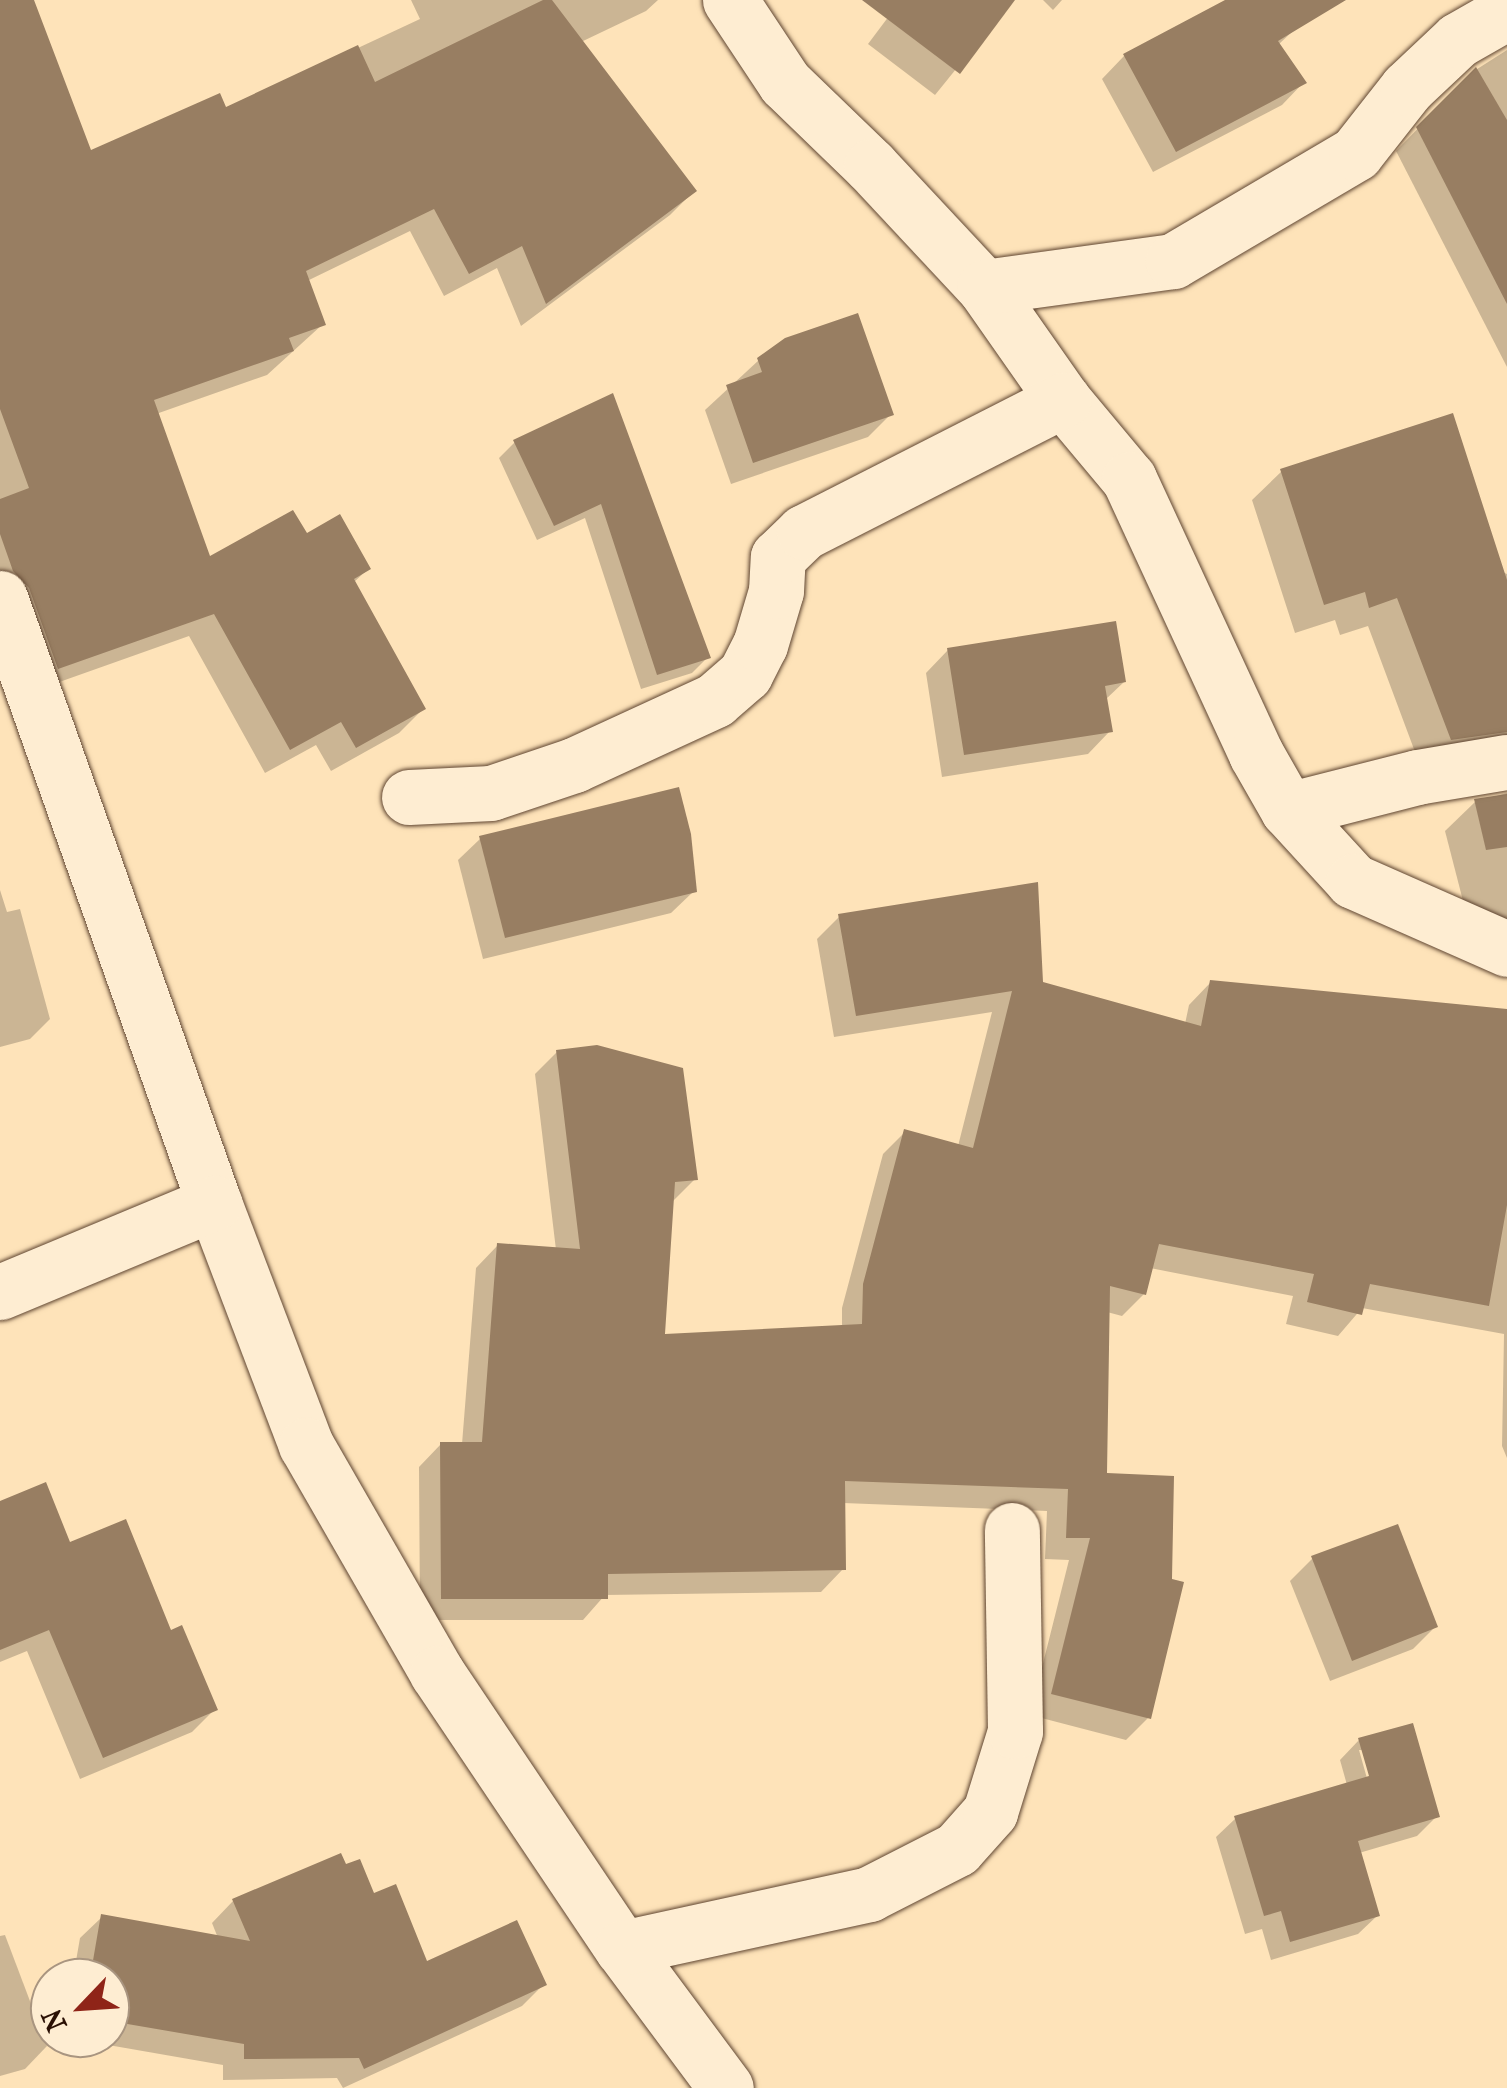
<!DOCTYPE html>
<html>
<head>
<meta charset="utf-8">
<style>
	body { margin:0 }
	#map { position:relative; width:1507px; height:2088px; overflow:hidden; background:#fee3b9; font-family:"IM FELL French Canon",serif }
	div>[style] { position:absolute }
	.shadow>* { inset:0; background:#0003 }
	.building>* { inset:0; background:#987e62 }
	.roads { filter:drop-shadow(0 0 2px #5f4531) drop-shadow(0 0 2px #5f4531) }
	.minor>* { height:55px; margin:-27.5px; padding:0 27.5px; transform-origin:27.5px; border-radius:27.5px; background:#feedd2 }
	span { translate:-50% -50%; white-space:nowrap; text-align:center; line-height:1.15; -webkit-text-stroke:8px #feedd2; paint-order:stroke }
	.north { position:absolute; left:30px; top:1958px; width:100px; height:100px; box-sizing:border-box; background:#feedd2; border:2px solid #a99580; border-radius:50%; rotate:245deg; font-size:28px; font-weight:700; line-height:40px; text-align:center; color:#2a1004 }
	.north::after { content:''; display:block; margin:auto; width:35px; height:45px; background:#8f2418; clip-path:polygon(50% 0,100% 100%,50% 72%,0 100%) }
</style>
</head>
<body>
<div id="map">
	<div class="shadow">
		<i style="clip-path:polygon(0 0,32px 0,89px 153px,225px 110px,420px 19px,411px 0,658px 0,646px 11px,581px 42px,694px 191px,670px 215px,521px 326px,497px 268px,444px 296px,410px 231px,307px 281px,323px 324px,267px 375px,156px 414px,209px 560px,306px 537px,368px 569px,353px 583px,423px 709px,399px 733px,331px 771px,316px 745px,265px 773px,189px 636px,34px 691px,0 606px)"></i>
		<i style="clip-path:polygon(901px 0,1012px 0,935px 95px,868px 44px)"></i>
		<i style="clip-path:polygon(1043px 0,1062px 0,1053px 10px)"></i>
		<i style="clip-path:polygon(1231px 0,1279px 0,1295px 29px,1278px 45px,1304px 82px,1282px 105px,1153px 172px,1102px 79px,1124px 56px)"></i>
		<i style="clip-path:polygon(1507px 50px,1507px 367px,1396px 151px,1474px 71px)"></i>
		<i style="clip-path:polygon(759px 360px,891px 414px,868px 437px,731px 484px,705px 410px)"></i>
		<i style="clip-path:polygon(611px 397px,708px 657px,692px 673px,641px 689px,585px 518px,537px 540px,499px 458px,515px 442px)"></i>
		<i style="clip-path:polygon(1282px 471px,1507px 574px,1507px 782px,1421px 768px,1368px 626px,1340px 635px,1335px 620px,1295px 633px,1252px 500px)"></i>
		<i style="clip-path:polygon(948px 650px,1124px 682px,1105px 700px,1110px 731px,1088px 754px,942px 777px,926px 673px)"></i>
		<i style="clip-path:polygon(1507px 793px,1507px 919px,1470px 928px,1445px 831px,1475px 802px)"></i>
		<i style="clip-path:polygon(481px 838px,694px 891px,671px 913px,483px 959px,458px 860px)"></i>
		<i style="clip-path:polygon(0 890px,7px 912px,20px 909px,50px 1019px,30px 1039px,0 1047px)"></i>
		<i style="clip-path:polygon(840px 916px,1041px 984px,1185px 1024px,1189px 1005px,1211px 982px,1507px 1012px,1507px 1458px,1502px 1446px,1504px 1334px,1362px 1308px,1338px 1336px,1286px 1324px,1293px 1296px,1150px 1268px,1144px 1294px,1122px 1316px,1107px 1312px,1104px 1476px,1148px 1718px,1126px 1740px,1030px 1715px,1069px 1560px,1045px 1559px,1047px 1511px,843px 1503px,843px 1569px,821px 1592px,605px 1595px,583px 1620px,420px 1620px,419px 1467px,441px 1444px,462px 1444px,476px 1268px,498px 1245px,556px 1250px,535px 1074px,557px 1052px,695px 1179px,673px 1201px,662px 1337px,842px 1328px,842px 1308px,883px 1154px,905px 1132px,958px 1146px,992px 1012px,834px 1037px,817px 939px)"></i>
		<i style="clip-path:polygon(0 1504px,68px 1545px,170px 1633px,215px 1709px,192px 1732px,80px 1779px,27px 1651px,0 1662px)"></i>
		<i style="clip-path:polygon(1313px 1558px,1435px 1627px,1413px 1649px,1330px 1681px,1290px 1581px)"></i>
		<i style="clip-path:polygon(evenodd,1359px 1740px,1437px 1816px,1417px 1836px,1359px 1853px,1378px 1915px,1358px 1934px,1271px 1960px,1262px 1929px,1245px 1934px,1216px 1837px,1236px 1818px,1347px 1785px,1340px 1760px,1359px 1740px,1359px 1750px,1364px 1750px,1375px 1787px,1370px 1789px,1359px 1750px)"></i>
		<i style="clip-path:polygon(373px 1896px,426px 1964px,544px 1984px,522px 2006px,343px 2088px,337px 2078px,223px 2080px,223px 2065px,68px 2038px,110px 2038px,110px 1978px,73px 1978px,80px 1938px,102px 1917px,218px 1938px,212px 1923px,233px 1901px)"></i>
		<i style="clip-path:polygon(5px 1935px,47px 2046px,25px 2069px,0 2076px,0 1936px)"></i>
	</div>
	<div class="building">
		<i style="clip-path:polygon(0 0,34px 0,91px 150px,220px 93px,226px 107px,358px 45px,375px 82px,543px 0,552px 0,697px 191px,546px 304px,522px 246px,469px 274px,434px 209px,306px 271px,326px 325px,289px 338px,294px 351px,154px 400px,210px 556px,293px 510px,307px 533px,340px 514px,371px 569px,354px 579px,426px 709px,356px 748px,341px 722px,290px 750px,214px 614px,58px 669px,29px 588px,13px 571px,0 534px,0 499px,29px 488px,0 409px)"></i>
		<i style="clip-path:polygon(862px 0,1015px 0,960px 74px)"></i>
		<i style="clip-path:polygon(1225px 0,1346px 0,1278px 41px,1307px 83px,1176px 152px,1123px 54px)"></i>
		<i style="clip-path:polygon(1476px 67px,1507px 120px,1507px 304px,1416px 127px)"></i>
		<i style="clip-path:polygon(858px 313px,894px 415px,753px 463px,726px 385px,762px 372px,757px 358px,785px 338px)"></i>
		<i style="clip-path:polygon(613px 393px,711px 658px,657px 675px,601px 504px,554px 526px,513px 440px)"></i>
		<i style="clip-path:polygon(1453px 413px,1507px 580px,1507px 732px,1451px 740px,1397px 598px,1369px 608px,1365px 592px,1324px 605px,1280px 469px)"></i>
		<i style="clip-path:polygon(1116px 621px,1126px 682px,1105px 686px,1113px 732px,964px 755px,947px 648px)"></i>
		<i style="clip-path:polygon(679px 787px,691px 834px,697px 892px,505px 938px,479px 836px)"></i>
		<i style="clip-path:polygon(1507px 794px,1507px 847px,1486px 850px,1474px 799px)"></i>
		<i style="clip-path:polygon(1038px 882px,1043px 982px,1201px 1026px,1210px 980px,1507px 1009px,1507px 1205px,1489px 1306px,1370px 1284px,1362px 1315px,1307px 1302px,1314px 1274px,1159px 1244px,1146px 1295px,1110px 1286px,1107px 1473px,1174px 1476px,1172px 1579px,1184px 1582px,1151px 1719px,1051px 1694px,1090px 1538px,1066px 1538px,1068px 1489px,845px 1481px,846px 1570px,608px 1574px,608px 1599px,441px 1599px,440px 1442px,482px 1442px,497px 1243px,580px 1249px,556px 1050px,597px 1045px,683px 1068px,698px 1180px,675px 1182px,665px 1334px,862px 1324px,863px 1284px,904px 1129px,973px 1148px,1012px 991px,856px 1016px,838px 914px)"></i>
		<i style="clip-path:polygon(46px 1482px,70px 1542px,126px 1519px,171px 1630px,182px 1625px,218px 1710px,103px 1758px,49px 1630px,0 1650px,0 1501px)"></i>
		<i style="clip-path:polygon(1398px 1524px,1438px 1627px,1352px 1661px,1311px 1556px)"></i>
		<i style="clip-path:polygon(1413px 1723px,1440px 1817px,1358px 1841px,1380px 1916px,1290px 1942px,1281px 1911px,1264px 1916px,1234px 1816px,1369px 1776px,1358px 1738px)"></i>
		<i style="clip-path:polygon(341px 1853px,346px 1864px,360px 1859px,374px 1893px,396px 1884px,427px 1961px,517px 1920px,547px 1985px,364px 2069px,359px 2058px,244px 2059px,244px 2044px,110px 2021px,110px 1978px,90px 1978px,101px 1914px,250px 1941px,232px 1899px)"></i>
	</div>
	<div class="roads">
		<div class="minor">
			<i style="left:730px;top:0;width:100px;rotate:56.5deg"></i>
			<i style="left:785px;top:83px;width:120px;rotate:44deg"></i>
			<i style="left:871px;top:166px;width:166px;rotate:47deg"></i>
			<i style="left:984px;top:287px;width:138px;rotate:55deg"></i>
			<i style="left:1063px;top:400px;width:103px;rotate:50.1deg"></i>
			<i style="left:1129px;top:479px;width:303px;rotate:65.2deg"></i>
			<i style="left:1256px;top:754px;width:64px;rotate:60.3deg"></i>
			<i style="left:1288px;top:810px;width:96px;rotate:47.5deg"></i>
			<i style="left:1353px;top:881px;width:168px;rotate:23.8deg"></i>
			<i style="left:984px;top:287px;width:191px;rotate:-7.8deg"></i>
			<i style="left:1173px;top:261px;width:212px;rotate:-30.5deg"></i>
			<i style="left:1356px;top:153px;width:83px;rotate:-51.9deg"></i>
			<i style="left:1407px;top:88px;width:70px;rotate:-43.3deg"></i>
			<i style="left:1458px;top:40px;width:56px;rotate:-29.7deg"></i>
			<i style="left:0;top:598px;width:642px;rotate:70.52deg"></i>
			<i style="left:214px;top:1203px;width:259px;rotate:69.2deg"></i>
			<i style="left:306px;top:1445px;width:263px;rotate:60.1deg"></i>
			<i style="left:437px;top:1673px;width:331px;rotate:56.1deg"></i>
			<i style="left:622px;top:1948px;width:174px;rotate:53.4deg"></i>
			<i style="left:409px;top:797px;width:82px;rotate:-2.8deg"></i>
			<i style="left:491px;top:793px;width:88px;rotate:-18.6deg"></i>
			<i style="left:574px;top:765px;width:155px;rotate:-24.7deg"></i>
			<i style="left:715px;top:700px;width:40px;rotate:-41deg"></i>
			<i style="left:745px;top:674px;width:33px;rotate:-63deg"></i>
			<i style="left:760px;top:645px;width:56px;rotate:-73.5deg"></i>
			<i style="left:776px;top:591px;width:34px;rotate:-87deg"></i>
			<i style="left:778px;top:557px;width:36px;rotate:-44deg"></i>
			<i style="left:804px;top:532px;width:291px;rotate:-27deg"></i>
			<i style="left:1288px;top:810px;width:133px;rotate:-14.3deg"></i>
			<i style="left:1417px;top:777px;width:91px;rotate:-9.5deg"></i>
			<i style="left:0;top:1292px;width:232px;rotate:-22.6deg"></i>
			<i style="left:622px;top:1948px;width:253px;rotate:-12.3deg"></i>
			<i style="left:869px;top:1894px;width:99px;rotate:-27.1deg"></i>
			<i style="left:957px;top:1849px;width:50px;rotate:-48.3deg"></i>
			<i style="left:990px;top:1812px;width:85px;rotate:-72.8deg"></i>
			<i style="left:1015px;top:1731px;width:201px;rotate:-90.9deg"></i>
		</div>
	</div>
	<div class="north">N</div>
</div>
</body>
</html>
